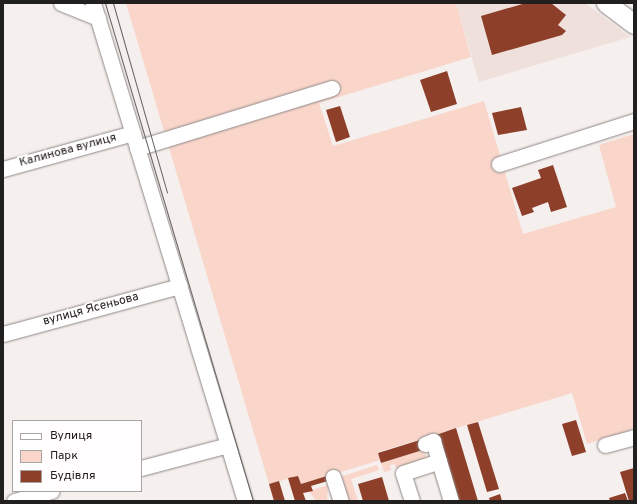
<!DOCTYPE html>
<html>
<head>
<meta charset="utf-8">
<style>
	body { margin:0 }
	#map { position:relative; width:637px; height:504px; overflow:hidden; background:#f5efed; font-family:Overpass,sans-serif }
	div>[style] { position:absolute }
	.built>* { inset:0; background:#efe0db }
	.green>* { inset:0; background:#f9d5ca }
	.building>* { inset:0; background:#8d3f2a }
	.roads { filter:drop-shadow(0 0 1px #8e8887) drop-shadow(0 0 1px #8e8887) }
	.minor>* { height:15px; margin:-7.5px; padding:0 7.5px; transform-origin:7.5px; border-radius:7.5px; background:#fff }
	.major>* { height:19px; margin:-9.5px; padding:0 9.5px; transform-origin:9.5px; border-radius:9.5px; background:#fff }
	.tram>* { height:1px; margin:-0.5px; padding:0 0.5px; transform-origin:0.5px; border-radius:0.5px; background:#686563 }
	span { translate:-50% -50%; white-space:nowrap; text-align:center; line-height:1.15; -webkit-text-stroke:4px #fffdfd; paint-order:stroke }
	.street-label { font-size:12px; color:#22201f }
	.frame { position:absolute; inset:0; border:4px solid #22201f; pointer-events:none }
	.legend { position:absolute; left:12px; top:420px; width:130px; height:72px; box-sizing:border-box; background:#fffdfd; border:1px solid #a7a5a4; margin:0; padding:5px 7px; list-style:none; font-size:12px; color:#22201f }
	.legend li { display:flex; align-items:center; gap:8px; height:20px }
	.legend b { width:20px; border:1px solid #a7a5a4 }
</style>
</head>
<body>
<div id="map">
	<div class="built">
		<i style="clip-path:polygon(456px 3px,585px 3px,630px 37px,479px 82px)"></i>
	</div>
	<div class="green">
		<i style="clip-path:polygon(126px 3px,456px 3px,471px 57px,319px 103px,333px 146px,484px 101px,523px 234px,616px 207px,599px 145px,634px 134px,634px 429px,587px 444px,572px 393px,378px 452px,380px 460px,301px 484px,298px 476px,269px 484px)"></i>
		<i style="clip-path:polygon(424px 450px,427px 459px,396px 468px,395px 464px,390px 465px,391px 470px,384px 472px,381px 463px)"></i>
		<i style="clip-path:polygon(377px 465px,379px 470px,351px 479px,358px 501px,344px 501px,337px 478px)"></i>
		<i style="clip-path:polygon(328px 485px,327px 501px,316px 501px,309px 491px)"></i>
	</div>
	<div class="building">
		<i style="clip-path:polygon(526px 3px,551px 3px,566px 15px,558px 25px,566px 31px,562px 35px,492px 55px,481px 16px)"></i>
		<i style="clip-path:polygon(447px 71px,457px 104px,431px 112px,420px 80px)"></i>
		<i style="clip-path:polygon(340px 106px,350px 137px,336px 142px,326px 110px)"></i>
		<i style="clip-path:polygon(521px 107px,527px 130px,498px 135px,492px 113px)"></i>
		<i style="clip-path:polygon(553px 165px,567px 207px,551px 212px,548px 202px,532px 208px,534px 212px,522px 216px,512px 188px,541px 178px,538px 170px)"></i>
		<i style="clip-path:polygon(576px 420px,586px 452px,572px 456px,562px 424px)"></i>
		<i style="clip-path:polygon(478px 422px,499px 489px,487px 492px,467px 425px)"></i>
		<i style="clip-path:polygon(456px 428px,478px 501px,456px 501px,436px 435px)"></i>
		<i style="clip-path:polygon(423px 439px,426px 449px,381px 463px,378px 453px)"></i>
		<i style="clip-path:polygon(634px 468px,634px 501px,629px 501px,620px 472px)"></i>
		<i style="clip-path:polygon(330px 475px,331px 480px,311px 486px,313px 491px,303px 493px,306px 501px,295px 501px,288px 478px,298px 476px,301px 484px)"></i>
		<i style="clip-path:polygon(382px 477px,389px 501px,363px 501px,358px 484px)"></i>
		<i style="clip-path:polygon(279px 481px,285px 501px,274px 501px,269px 484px)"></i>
		<i style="clip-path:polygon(625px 493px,628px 501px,610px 501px,609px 498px)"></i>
		<i style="clip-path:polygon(500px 494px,502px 501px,490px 501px,489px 498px)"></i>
	</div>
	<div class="roads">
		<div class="minor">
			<i style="left:61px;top:3px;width:40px;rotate:22deg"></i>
			<i style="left:93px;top:3px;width:521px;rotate:73.03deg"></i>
			<i style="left:137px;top:148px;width:204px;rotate:-17.1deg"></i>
			<i style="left:499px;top:164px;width:142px;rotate:-17.7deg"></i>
			<i style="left:3px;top:169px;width:135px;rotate:-15.5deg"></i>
			<i style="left:3px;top:334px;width:183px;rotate:-15.2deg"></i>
			<i style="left:425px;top:444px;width:9px;rotate:-21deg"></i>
			<i style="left:433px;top:441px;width:63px;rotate:73.3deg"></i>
			<i style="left:605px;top:445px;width:30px;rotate:-15deg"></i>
			<i style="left:141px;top:468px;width:90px;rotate:-14.8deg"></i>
			<i style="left:333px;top:477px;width:25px;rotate:72deg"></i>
			<i style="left:14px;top:501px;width:39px;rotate:-15deg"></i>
			<i style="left:412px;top:501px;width:29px;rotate:-108deg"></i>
			<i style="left:403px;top:473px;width:38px;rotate:-18deg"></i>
		</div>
		<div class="major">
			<i style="left:606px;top:3px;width:35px;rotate:37deg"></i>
		</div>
	</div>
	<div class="tram">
		<i style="left:105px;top:3px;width:520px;rotate:73.45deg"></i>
		<i style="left:113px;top:3px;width:197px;rotate:74.1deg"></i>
	</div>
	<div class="street-label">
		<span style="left:68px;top:151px;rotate:-15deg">Калинова вулиця</span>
		<span style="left:91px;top:310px;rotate:-15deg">вулиця Ясеньова</span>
	</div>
	<div class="frame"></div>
	<ul class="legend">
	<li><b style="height:5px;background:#fff"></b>Вулиця</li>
	<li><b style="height:11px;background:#f9d5ca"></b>Парк</li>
	<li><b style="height:11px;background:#8d3f2a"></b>Будівля</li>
	</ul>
</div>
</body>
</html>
